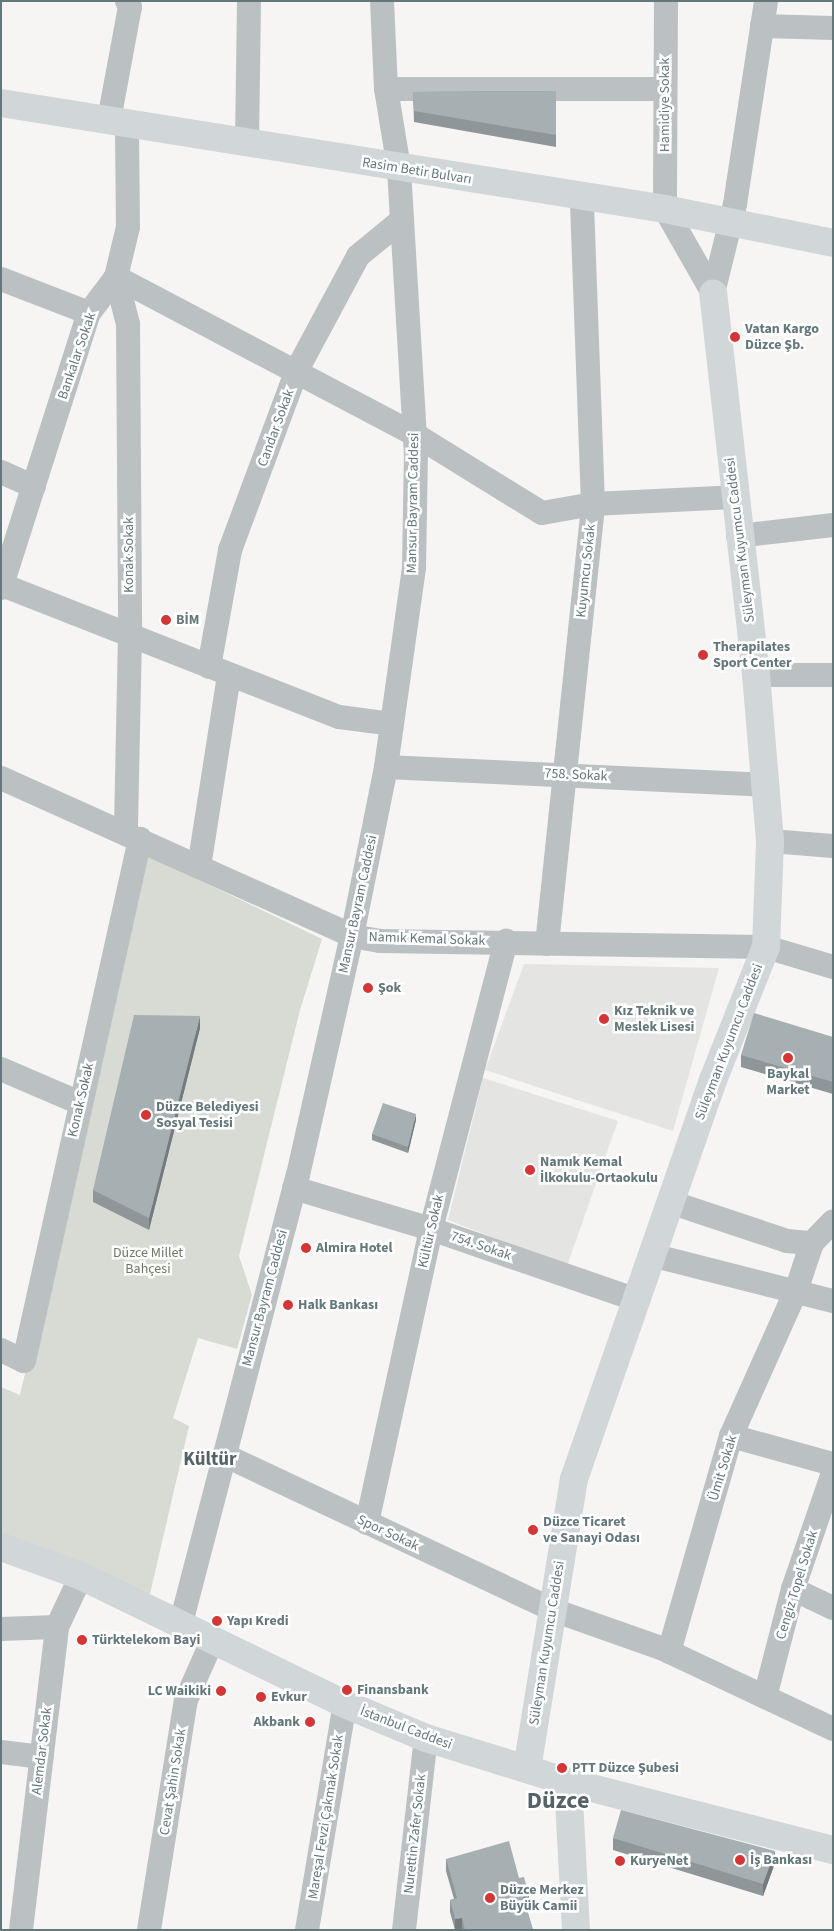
<!DOCTYPE html>
<html>
<head>
<meta charset="utf-8">
<style>
	body { margin:0 }
	#map { position:relative; width:834px; height:1931px; overflow:hidden; background:#f6f5f3; font-family:"Source Sans 3",sans-serif }
	div>[style] { position:absolute }
	.built>* { inset:0; background:#e4e5e3 }
	.green>* { inset:0; background:#d7dbd3 }
	.minor>* { height:24px; margin:-12px; padding:0 12px; transform-origin:12px; border-radius:12px; background:#bbc1c3 }
	.major>* { height:28px; margin:-14px; padding:0 14px; transform-origin:14px; border-radius:14px; background:#d1d6d8 }
	.wall>* { inset:0; background:#8f9699 }
	.shaded-wall>* { inset:0; background:#747a7d }
	.building>* { inset:0; background:#a6afb2 }
	.dots>* { width:14px; height:14px; translate:-50% -50%; box-sizing:border-box; border:2px solid #fff; border-radius:50% }
	span { translate:-50% -50%; white-space:nowrap; text-align:center; line-height:1.15; -webkit-text-stroke:5px #fff; paint-order:stroke }
	.street-label { font-size:14px; color:#64777b }
	.poi-label { font-size:14px; color:#64777b; font-weight:700 }
	.left { translate:0 -50%; text-align:left }
	.right { translate:-100% -50%; text-align:right }
	.park-label { font-size:14px; color:#6e7966 }
	.district-label { font-size:19px; color:#556367; font-weight:700 }
	.town-label { font-size:24px; color:#556367; font-weight:700 }
	.frame { position:absolute; inset:0; border:2px solid #64777b; pointer-events:none }
</style>
</head>
<body>
<div id="map">
	<div class="built">
		<i style="clip-path:polygon(524px 964px,719px 968px,673px 1131px,485px 1070px)"></i>
		<i style="clip-path:polygon(483px 1078px,618px 1121px,567px 1266px,448px 1220px)"></i>
	</div>
	<div class="green">
		<i style="clip-path:polygon(147px 855px,322px 939px,300px 1010px,239px 1256px,252px 1295px,237px 1349px,198px 1338px,173px 1418px,189px 1426px,150px 1594px,1px 1533px,1px 1387px,20px 1395px)"></i>
	</div>
	<div class="minor">
		<i style="left:666px;top:1px;width:208px;rotate:90.3deg"></i>
		<i style="left:665px;top:209px;width:97px;rotate:60.3deg"></i>
		<i style="left:762px;top:26px;width:71px;rotate:1.6deg"></i>
		<i style="left:386px;top:89px;width:278px"></i>
		<i style="left:109px;top:120px;width:115px;rotate:-79.5deg"></i>
		<i style="left:130px;top:7px;width:7px;rotate:-117deg"></i>
		<i style="left:247px;top:144px;width:143px;rotate:-89.2deg"></i>
		<i style="left:116px;top:277px;width:337px;rotate:27.8deg"></i>
		<i style="left:414px;top:434px;width:150px;rotate:31.7deg"></i>
		<i style="left:542px;top:513px;width:52px;rotate:-10deg"></i>
		<i style="left:593px;top:504px;width:141px;rotate:-2.8deg"></i>
		<i style="left:116px;top:277px;width:49px;rotate:75.7deg"></i>
		<i style="left:128px;top:324px;width:311px;rotate:89.6deg"></i>
		<i style="left:130px;top:635px;width:199px;rotate:91.2deg"></i>
		<i style="left:1px;top:279px;width:94px;rotate:21.1deg"></i>
		<i style="left:713px;top:293px;width:92px;rotate:-76.1deg"></i>
		<i style="left:735px;top:204px;width:205px;rotate:-81.3deg"></i>
		<i style="left:1px;top:472px;width:36px;rotate:24deg"></i>
		<i style="left:738px;top:536px;width:96px;rotate:-6.6deg"></i>
		<i style="left:2px;top:585px;width:362px;rotate:21.4deg"></i>
		<i style="left:339px;top:717px;width:53px;rotate:7.5deg"></i>
		<i style="left:1px;top:588px;width:289px;rotate:-72.3deg"></i>
		<i style="left:89px;top:313px;width:45px;rotate:-53.1deg"></i>
		<i style="left:116px;top:277px;width:51px;rotate:-76.5deg"></i>
		<i style="left:128px;top:227px;width:104px;rotate:-90.6deg"></i>
		<i style="left:209px;top:667px;width:119px;rotate:-79.8deg"></i>
		<i style="left:230px;top:550px;width:192px;rotate:-69.6deg"></i>
		<i style="left:297px;top:370px;width:129px;rotate:-61.8deg"></i>
		<i style="left:358px;top:256px;width:57px;rotate:-39.3deg"></i>
		<i style="left:756px;top:675px;width:77px"></i>
		<i style="left:386px;top:767px;width:379px;rotate:2.7deg"></i>
		<i style="left:1px;top:778px;width:385px;rotate:24.2deg"></i>
		<i style="left:352px;top:936px;width:28px;rotate:10deg"></i>
		<i style="left:380px;top:941px;width:386px;rotate:0.9deg"></i>
		<i style="left:766px;top:947px;width:70px;rotate:16.6deg"></i>
		<i style="left:770px;top:841px;width:63px;rotate:4.5deg"></i>
		<i style="left:199px;top:867px;width:194px;rotate:-81.1deg"></i>
		<i style="left:547px;top:944px;width:442px;rotate:-84deg"></i>
		<i style="left:593px;top:504px;width:307px;rotate:-92.1deg"></i>
		<i style="left:1px;top:1069px;width:86px;rotate:23.3deg"></i>
		<i style="left:294px;top:1188px;width:143px;rotate:16.7deg"></i>
		<i style="left:431px;top:1229px;width:218px;rotate:19deg"></i>
		<i style="left:670px;top:1202px;width:123px;rotate:18.4deg"></i>
		<i style="left:787px;top:1241px;width:25px;rotate:5deg"></i>
		<i style="left:651px;top:1255px;width:188px;rotate:14.2deg"></i>
		<i style="left:1px;top:1350px;width:25px;rotate:26deg"></i>
		<i style="left:24px;top:1361px;width:535px;rotate:-77.47deg"></i>
		<i style="left:731px;top:1436px;width:106px;rotate:15.4deg"></i>
		<i style="left:224px;top:1455px;width:364px;rotate:25.2deg"></i>
		<i style="left:553px;top:1610px;width:114px;rotate:19.4deg"></i>
		<i style="left:661px;top:1648px;width:190px;rotate:25.2deg"></i>
		<i style="left:367px;top:1523px;width:301px;rotate:-77.7deg"></i>
		<i style="left:431px;top:1229px;width:298px;rotate:-75.4deg"></i>
		<i style="left:793px;top:1589px;width:44px;rotate:25.4deg"></i>
		<i style="left:181px;top:1623px;width:463px;rotate:-75.4deg"></i>
		<i style="left:298px;top:1175px;width:245px;rotate:-77.3deg"></i>
		<i style="left:352px;top:936px;width:172px;rotate:-78.6deg"></i>
		<i style="left:386px;top:767px;width:202px;rotate:-82deg"></i>
		<i style="left:414px;top:567px;width:112px;rotate:-89deg"></i>
		<i style="left:416px;top:455px;width:288px;rotate:-93.4deg"></i>
		<i style="left:399px;top:168px;width:80px;rotate:-99.3deg"></i>
		<i style="left:386px;top:89px;width:88px;rotate:-92.6deg"></i>
		<i style="left:1px;top:1629px;width:56px;rotate:-2deg"></i>
		<i style="left:669px;top:1652px;width:225px;rotate:-74deg"></i>
		<i style="left:731px;top:1436px;width:159px;rotate:-65.9deg"></i>
		<i style="left:796px;top:1291px;width:51px;rotate:-71.6deg"></i>
		<i style="left:812px;top:1243px;width:30px;rotate:-46deg"></i>
		<i style="left:765px;top:1697px;width:112px;rotate:-75.5deg"></i>
		<i style="left:793px;top:1589px;width:123px;rotate:-71deg"></i>
		<i style="left:1px;top:1752px;width:41px;rotate:7deg"></i>
		<i style="left:21px;top:1930px;width:305px;rotate:-83.2deg"></i>
		<i style="left:57px;top:1627px;width:56px;rotate:-64.8deg"></i>
		<i style="left:149px;top:1930px;width:233px;rotate:-80.9deg"></i>
		<i style="left:186px;top:1700px;width:67px;rotate:-66.1deg"></i>
		<i style="left:307px;top:1930px;width:229px;rotate:-80.5deg"></i>
		<i style="left:404px;top:1930px;width:193px;rotate:-83.5deg"></i>
	</div>
	<div class="major">
		<i style="left:1px;top:103px;width:672px;rotate:9.07deg"></i>
		<i style="left:665px;top:209px;width:171px;rotate:11.4deg"></i>
		<i style="left:1px;top:1547px;width:85px;rotate:19.9deg"></i>
		<i style="left:81px;top:1576px;width:293px;rotate:25.9deg"></i>
		<i style="left:345px;top:1704px;width:88px;rotate:22.8deg"></i>
		<i style="left:426px;top:1738px;width:149px;rotate:17.2deg"></i>
		<i style="left:568px;top:1782px;width:274px;rotate:14.4deg"></i>
		<i style="left:527px;top:1769px;width:294px;rotate:-80.8deg"></i>
		<i style="left:574px;top:1479px;width:423px;rotate:-70.8deg"></i>
		<i style="left:713px;top:1080px;width:143px;rotate:-68.3deg"></i>
		<i style="left:766px;top:947px;width:106px;rotate:-87.8deg"></i>
		<i style="left:770px;top:841px;width:167px;rotate:-94.8deg"></i>
		<i style="left:756px;top:675px;width:384px;rotate:-96.4deg"></i>
		<i style="left:568px;top:1782px;width:148px;rotate:86.9deg"></i>
	</div>
	<div class="wall">
		<i style="clip-path:polygon(556px 91px,556px 147px,414px 122px,413px 92px)"></i>
		<i style="clip-path:polygon(200px 1028px,149px 1230px,93px 1202px,93px 1190px)"></i>
		<i style="clip-path:polygon(833px 1037px,833px 1094px,741px 1067px,741px 1055px)"></i>
		<i style="clip-path:polygon(416px 1120px,408px 1153px,372px 1140px,372px 1134px)"></i>
		<i style="clip-path:polygon(613px 1838px,775px 1863px,763px 1896px,613px 1850px)"></i>
		<i style="clip-path:polygon(446px 1859px,519px 1878px,529px 1906px,526px 1907px,533px 1930px,455px 1930px,450px 1912px,450px 1900px,454px 1899px,446px 1871px)"></i>
	</div>
	<div class="shaded-wall">
		<i style="clip-path:polygon(200px 1016px,200px 1028px,149px 1230px,149px 1218px)"></i>
		<i style="clip-path:polygon(416px 1114px,416px 1120px,408px 1153px,408px 1147px)"></i>
		<i style="clip-path:polygon(775px 1851px,775px 1863px,763px 1896px,763px 1884px)"></i>
		<i style="clip-path:polygon(529px 1895px,529px 1906px,523px 1908px,523px 1896px)"></i>
		<i style="clip-path:polygon(462px 1918px,462px 1929px,455px 1930px,455px 1919px)"></i>
	</div>
	<div class="building">
		<i style="clip-path:polygon(556px 91px,556px 135px,414px 111px,413px 92px)"></i>
		<i style="clip-path:polygon(754px 1013px,833px 1037px,833px 1082px,741px 1055px)"></i>
		<i style="clip-path:polygon(134px 1015px,200px 1016px,149px 1218px,93px 1190px)"></i>
		<i style="clip-path:polygon(383px 1103px,416px 1114px,408px 1147px,372px 1134px)"></i>
		<i style="clip-path:polygon(621px 1810px,775px 1851px,763px 1884px,613px 1838px)"></i>
		<i style="clip-path:polygon(509px 1841px,519px 1878px,524px 1877px,529px 1895px,523px 1896px,533px 1930px,465px 1930px,462px 1918px,455px 1919px,450px 1900px,457px 1898px,446px 1859px)"></i>
	</div>
	<div class="dots">
		<i style="left:735px;top:337px;background:#d43636"></i>
		<i style="left:166px;top:620px;background:#d43636"></i>
		<i style="left:703px;top:655px;background:#d43636"></i>
		<i style="left:368px;top:988px;background:#d43636"></i>
		<i style="left:604px;top:1019px;background:#d43636"></i>
		<i style="left:788px;top:1058px;background:#d43636"></i>
		<i style="left:146px;top:1115px;background:#d43636"></i>
		<i style="left:530px;top:1170px;background:#d43636"></i>
		<i style="left:306px;top:1248px;background:#d43636"></i>
		<i style="left:288px;top:1305px;background:#d43636"></i>
		<i style="left:533px;top:1530px;background:#d43636"></i>
		<i style="left:217px;top:1621px;background:#d43636"></i>
		<i style="left:82px;top:1640px;background:#d43636"></i>
		<i style="left:347px;top:1690px;background:#d43636"></i>
		<i style="left:221px;top:1691px;background:#d43636"></i>
		<i style="left:261px;top:1697px;background:#d43636"></i>
		<i style="left:310px;top:1722px;background:#d43636"></i>
		<i style="left:562px;top:1768px;background:#d43636"></i>
		<i style="left:740px;top:1860px;background:#d43636"></i>
		<i style="left:620px;top:1861px;background:#d43636"></i>
		<i style="left:490px;top:1898px;background:#d43636"></i>
	</div>
	<div class="street-label">
		<span style="left:665px;top:105px;rotate:-90deg">Hamidiye Sokak</span>
		<span style="left:417px;top:171px;rotate:9deg">Rasim Betir Bulvarı</span>
		<span style="left:77px;top:356px;rotate:-71deg">Bankalar Sokak</span>
		<span style="left:276px;top:428px;rotate:-70deg">Candar Sokak</span>
		<span style="left:413px;top:503px;rotate:-89deg">Mansur Bayram Caddesi</span>
		<span style="left:740px;top:540px;rotate:-97deg">Süleyman Kuyumcu Caddesi</span>
		<span style="left:129px;top:555px;rotate:-90deg">Konak Sokak</span>
		<span style="left:586px;top:571px;rotate:-84deg">Kuyumcu Sokak</span>
		<span style="left:576px;top:775px;rotate:3deg">758. Sokak</span>
		<span style="left:358px;top:904px;rotate:-78deg">Mansur Bayram Caddesi</span>
		<span style="left:427px;top:939px;rotate:2deg">Namık Kemal Sokak</span>
		<span style="left:729px;top:1042px;rotate:-69deg">Süleyman Kuyumcu Caddesi</span>
		<span style="left:81px;top:1100px;rotate:-77deg">Konak Sokak</span>
		<span style="left:431px;top:1231px;rotate:-77deg">Kültür Sokak</span>
		<span style="left:481px;top:1246px;rotate:19deg">754. Sokak</span>
		<span style="left:265px;top:1298px;rotate:-75deg">Mansur Bayram Caddesi</span>
		<span style="left:723px;top:1468px;rotate:-73deg">Ümit Sokak</span>
		<span style="left:388px;top:1533px;rotate:25deg">Spor Sokak</span>
		<span style="left:797px;top:1585px;rotate:-73deg">Cengiz Topel Sokak</span>
		<span style="left:547px;top:1643px;rotate:-81deg">Süleyman Kuyumcu Caddesi</span>
		<span style="left:406px;top:1728px;rotate:21deg">İstanbul Caddesi</span>
		<span style="left:42px;top:1751px;rotate:-83deg">Alemdar Sokak</span>
		<span style="left:173px;top:1782px;rotate:-81deg">Cevat Şahin Sokak</span>
		<span style="left:326px;top:1817px;rotate:-81deg">Mareşal Fevzi Çakmak Sokak</span>
		<span style="left:415px;top:1834px;rotate:-84deg">Nurettin Zafer Sokak</span>
	</div>
	<div class="poi-label">
		<span class="left" style="left:745px;top:337px">Vatan Kargo<br>Düzce Şb.</span>
		<span class="left" style="left:176px;top:620px">BİM</span>
		<span class="left" style="left:713px;top:655px">Therapilates<br>Sport Center</span>
		<span class="left" style="left:378px;top:988px">Şok</span>
		<span class="left" style="left:614px;top:1019px">Kız Teknik ve<br>Meslek Lisesi</span>
		<span style="left:788px;top:1082px">Baykal<br>Market</span>
		<span class="left" style="left:156px;top:1115px">Düzce Belediyesi<br>Sosyal Tesisi</span>
		<span class="left" style="left:540px;top:1170px">Namık Kemal<br>İlkokulu-Ortaokulu</span>
		<span class="left" style="left:316px;top:1248px">Almira Hotel</span>
		<span class="left" style="left:298px;top:1305px">Halk Bankası</span>
		<span class="left" style="left:543px;top:1530px">Düzce Ticaret<br>ve Sanayi Odası</span>
		<span class="left" style="left:227px;top:1621px">Yapı Kredi</span>
		<span class="left" style="left:92px;top:1640px">Türktelekom Bayi</span>
		<span class="left" style="left:357px;top:1690px">Finansbank</span>
		<span class="right" style="left:211px;top:1691px">LC Waikiki</span>
		<span class="left" style="left:271px;top:1697px">Evkur</span>
		<span class="right" style="left:300px;top:1722px">Akbank</span>
		<span class="left" style="left:572px;top:1768px">PTT Düzce Şubesi</span>
		<span class="left" style="left:750px;top:1860px">İş Bankası</span>
		<span class="left" style="left:630px;top:1861px">KuryeNet</span>
		<span class="left" style="left:500px;top:1898px">Düzce Merkez<br>Büyük Camii</span>
	</div>
	<div class="park-label">
		<span style="left:148px;top:1261px">Düzce Millet<br>Bahçesi</span>
	</div>
	<div class="district-label">
		<span style="left:210px;top:1460px">Kültür</span>
	</div>
	<div class="town-label">
		<span style="left:558px;top:1801px">Düzce</span>
	</div>
	<div class="frame"></div>
</div>
</body>
</html>
